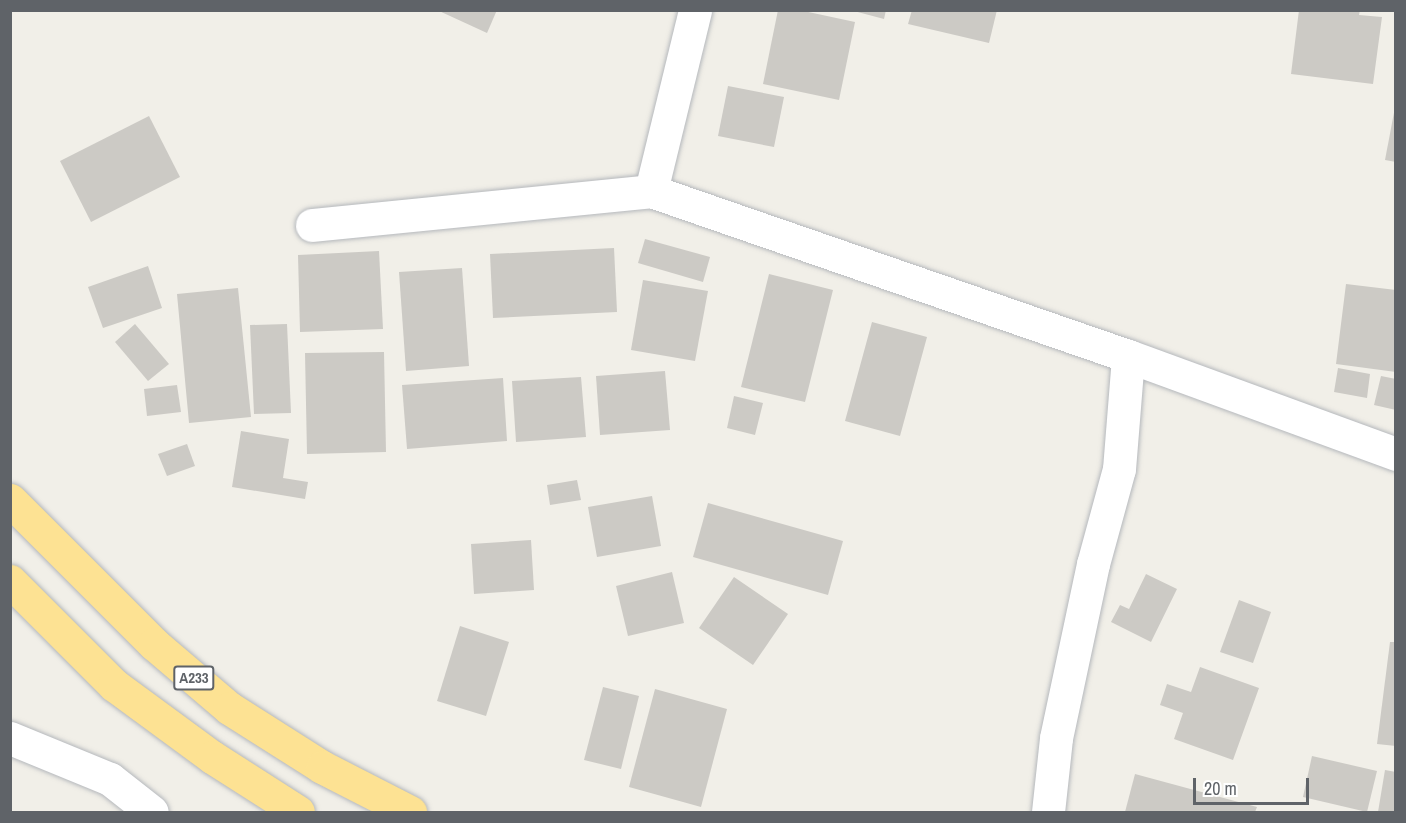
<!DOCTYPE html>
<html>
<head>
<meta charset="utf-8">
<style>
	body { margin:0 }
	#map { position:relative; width:1406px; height:823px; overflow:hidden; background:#f1efe8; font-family:"Archivo Narrow",sans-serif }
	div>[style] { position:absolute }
	.building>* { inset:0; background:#cccac5 }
	.roads { filter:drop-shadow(0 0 2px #b5b8bc) drop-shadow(0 0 2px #b5b8bc) }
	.minor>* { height:33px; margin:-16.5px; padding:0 16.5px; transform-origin:16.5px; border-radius:16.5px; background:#fff }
	.highway>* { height:33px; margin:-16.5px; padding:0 16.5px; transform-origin:16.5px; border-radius:16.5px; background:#fde293 }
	span { translate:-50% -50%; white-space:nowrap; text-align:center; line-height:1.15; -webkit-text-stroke:5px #fff; paint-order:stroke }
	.shield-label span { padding:2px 4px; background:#fff; border:2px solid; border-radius:4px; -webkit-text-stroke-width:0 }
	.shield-label { font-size:15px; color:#5f6368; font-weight:700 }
	.frame { position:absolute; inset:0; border:12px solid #5f6368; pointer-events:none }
	.scale { position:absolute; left:1193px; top:778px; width:116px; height:27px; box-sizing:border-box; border:3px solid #5f6368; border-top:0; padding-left:8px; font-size:18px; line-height:21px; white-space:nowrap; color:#5f6368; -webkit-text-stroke:4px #fff; paint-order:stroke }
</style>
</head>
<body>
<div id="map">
	<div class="building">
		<i style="clip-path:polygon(437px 10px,497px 10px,487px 33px)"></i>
		<i style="clip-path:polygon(778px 10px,799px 10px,855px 22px,839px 100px,763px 84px)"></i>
		<i style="clip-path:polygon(850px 10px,886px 10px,884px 19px)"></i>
		<i style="clip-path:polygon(912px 10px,997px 10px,989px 43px,908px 24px)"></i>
		<i style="clip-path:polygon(1299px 10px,1360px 10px,1359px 15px,1382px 17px,1373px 84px,1291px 74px)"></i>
		<i style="clip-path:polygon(728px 86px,784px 97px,774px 147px,718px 136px)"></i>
		<i style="clip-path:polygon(1396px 102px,1396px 162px,1385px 160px)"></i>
		<i style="clip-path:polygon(149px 116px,180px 177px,91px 222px,60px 161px)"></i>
		<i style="clip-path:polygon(645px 239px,710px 257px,703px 282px,638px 263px)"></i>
		<i style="clip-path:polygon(614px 248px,617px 312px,493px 318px,490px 254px)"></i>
		<i style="clip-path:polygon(379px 251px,383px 329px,300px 332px,298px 255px)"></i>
		<i style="clip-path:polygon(148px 266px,162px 308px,103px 328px,88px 287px)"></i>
		<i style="clip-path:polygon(462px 268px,469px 366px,406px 371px,399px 272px)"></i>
		<i style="clip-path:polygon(769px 274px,833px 290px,805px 402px,741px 387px)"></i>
		<i style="clip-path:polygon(643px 280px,708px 291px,695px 361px,631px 350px)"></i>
		<i style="clip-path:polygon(1346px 284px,1396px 290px,1396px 372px,1336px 364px)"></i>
		<i style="clip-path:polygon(238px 288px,251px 417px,189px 423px,177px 294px)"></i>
		<i style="clip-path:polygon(872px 322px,927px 337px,900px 436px,845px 421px)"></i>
		<i style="clip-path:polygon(135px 324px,169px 364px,148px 381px,115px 342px)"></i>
		<i style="clip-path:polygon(287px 324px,291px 413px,254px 414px,250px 325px)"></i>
		<i style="clip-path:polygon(384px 352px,386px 452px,307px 454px,305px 353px)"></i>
		<i style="clip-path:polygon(1338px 368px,1370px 374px,1367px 398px,1334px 392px)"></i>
		<i style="clip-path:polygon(665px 371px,670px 430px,600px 435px,596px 376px)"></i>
		<i style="clip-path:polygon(1381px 376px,1396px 379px,1396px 410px,1374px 405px)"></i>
		<i style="clip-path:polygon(581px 377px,586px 437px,516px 442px,512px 381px)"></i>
		<i style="clip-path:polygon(503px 378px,507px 441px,407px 449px,402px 385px)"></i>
		<i style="clip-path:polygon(177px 385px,181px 412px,147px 416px,144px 389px)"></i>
		<i style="clip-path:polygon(734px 396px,763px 403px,755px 435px,727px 428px)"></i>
		<i style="clip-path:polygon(241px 431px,289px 439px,283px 478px,308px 482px,305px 499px,232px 487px)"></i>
		<i style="clip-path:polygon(187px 444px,195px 466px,167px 476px,158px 454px)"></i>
		<i style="clip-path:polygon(577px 480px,581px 500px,550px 505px,547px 485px)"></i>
		<i style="clip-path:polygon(652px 496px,661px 546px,597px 557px,588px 507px)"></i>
		<i style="clip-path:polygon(708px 503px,843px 541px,828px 595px,693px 557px)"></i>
		<i style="clip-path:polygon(531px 540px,534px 590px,474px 594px,471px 544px)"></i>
		<i style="clip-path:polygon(672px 572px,684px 623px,628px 636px,616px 586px)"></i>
		<i style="clip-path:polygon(1146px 574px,1177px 589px,1151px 642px,1111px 622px,1120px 605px,1129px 609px)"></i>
		<i style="clip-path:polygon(734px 577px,788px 614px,753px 665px,699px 628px)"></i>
		<i style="clip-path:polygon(1239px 600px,1271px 612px,1253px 663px,1220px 652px)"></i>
		<i style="clip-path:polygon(460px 626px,509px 642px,486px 716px,437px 701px)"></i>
		<i style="clip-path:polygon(1390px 642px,1396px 642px,1396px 746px,1377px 744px)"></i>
		<i style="clip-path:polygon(1200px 667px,1259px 688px,1233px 760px,1174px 739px,1183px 713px,1160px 705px,1167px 684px,1191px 692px)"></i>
		<i style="clip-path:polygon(603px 687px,639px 696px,621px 769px,584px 760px)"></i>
		<i style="clip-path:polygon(655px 689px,727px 709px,701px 807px,629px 787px)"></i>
		<i style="clip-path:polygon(1312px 756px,1377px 771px,1367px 812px,1303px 797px)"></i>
		<i style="clip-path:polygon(1385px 770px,1396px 772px,1396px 812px,1378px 812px)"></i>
		<i style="clip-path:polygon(1135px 774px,1257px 807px,1255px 812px,1125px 812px)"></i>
	</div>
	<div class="roads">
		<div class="minor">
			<i style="left:651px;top:191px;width:186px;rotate:-76.3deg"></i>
			<i style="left:312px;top:225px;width:341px;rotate:-5.7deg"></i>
			<i style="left:651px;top:191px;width:505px;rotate:19.08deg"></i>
			<i style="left:1128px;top:356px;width:285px;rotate:20.1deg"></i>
			<i style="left:10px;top:738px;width:108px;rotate:22.3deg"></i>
			<i style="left:110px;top:779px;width:53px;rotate:38.2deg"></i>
			<i style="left:1048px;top:812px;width:74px;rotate:-83.8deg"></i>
			<i style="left:1056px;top:738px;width:178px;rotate:-78deg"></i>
			<i style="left:1093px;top:564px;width:98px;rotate:-74.7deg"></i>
			<i style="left:1119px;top:469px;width:113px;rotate:-85.4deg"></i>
		</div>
		<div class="highway">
			<i style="left:10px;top:500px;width:204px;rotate:45deg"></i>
			<i style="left:154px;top:644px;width:99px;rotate:40.5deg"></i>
			<i style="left:229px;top:708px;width:110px;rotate:32.4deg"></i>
			<i style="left:322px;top:767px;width:99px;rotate:27.1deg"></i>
			<i style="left:10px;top:581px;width:147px;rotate:45deg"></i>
			<i style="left:114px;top:685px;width:122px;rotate:36.3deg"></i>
			<i style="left:212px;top:757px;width:102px;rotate:32.6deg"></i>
		</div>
	</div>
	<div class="shield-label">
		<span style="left:194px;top:678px">A233</span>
	</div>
	<div class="frame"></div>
	<div class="scale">20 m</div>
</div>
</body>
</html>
